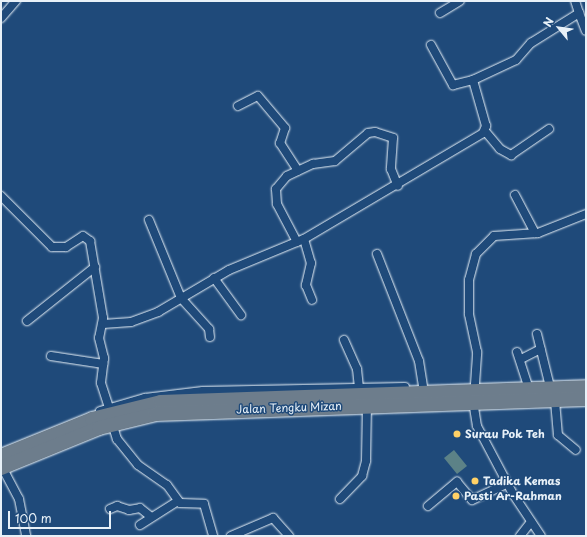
<!DOCTYPE html>
<html>
<head>
<meta charset="utf-8">
<style>
	body { margin:0 }
	#map { position:relative; width:587px; height:537px; overflow:hidden; background:#1f4a7a; font-family:"Playpen Sans",sans-serif }
	div>[style] { position:absolute }
	.green>* { inset:0; background:#5c8287 }
	.roads { filter:drop-shadow(0 0 1px #e8f1f8) drop-shadow(0 0 1px #e8f1f8) }
	.street>* { height:8px; margin:-4px; padding:0 4px; transform-origin:4px; border-radius:4px; background:#1f4a7a }
	.highway>* { height:14px; margin:-7px; padding:0 7px; transform-origin:7px; border-radius:7px; background:#6d7d8c }
	.dots>* { width:11px; height:11px; translate:-50% -50%; box-sizing:border-box; border:2px solid #1f4a7a; border-radius:50% }
	span { translate:-50% -50%; white-space:nowrap; text-align:center; line-height:1.15; -webkit-text-stroke:3px #1f4a7a; paint-order:stroke }
	.street-label { font-size:11px; color:#e8f1f8 }
	.poi-label { font-size:11px; color:#e8f1f8; font-weight:700 }
	.left { translate:0 -50%; text-align:left }
	.frame { position:absolute; inset:0; border:2px solid #e8f1f8; pointer-events:none }
	.north { position:absolute; left:539px; top:8px; width:40px; height:40px; -webkit-text-stroke:3px #1f4a7a; paint-order:stroke; rotate:299deg; font-size:11px; font-weight:700; line-height:16px; text-align:center; color:#e8f1f8 }
	.north::after { content:''; display:block; margin:auto; width:14px; height:18px; background:#e8f1f8; clip-path:polygon(50% 0,100% 100%,50% 72%,0 100%) }
	.scale { position:absolute; left:8px; top:511px; width:103px; height:18px; box-sizing:border-box; border:2px solid #e8f1f8; border-top:0; padding-left:5px; font-size:12px; line-height:14px; white-space:nowrap; color:#e8f1f8; -webkit-text-stroke:3px #1f4a7a; paint-order:stroke }
</style>
</head>
<body>
<div id="map">
	<div class="green">
		<i style="clip-path:polygon(454px 450px,467px 466px,457px 474px,444px 458px)"></i>
	</div>
	<div class="roads">
		<div class="street">
			<i style="left:440px;top:13px;width:23px;rotate:-31deg"></i>
			<i style="left:579px;top:13px;width:19px;rotate:69deg"></i>
			<i style="left:1px;top:18px;width:23px;rotate:-49deg"></i>
			<i style="left:431px;top:45px;width:46px;rotate:61.2deg"></i>
			<i style="left:453px;top:85px;width:21px;rotate:-14deg"></i>
			<i style="left:238px;top:106px;width:22px;rotate:-27deg"></i>
			<i style="left:258px;top:96px;width:42px;rotate:49.8deg"></i>
			<i style="left:285px;top:128px;width:16px;rotate:108deg"></i>
			<i style="left:280px;top:143px;width:33px;rotate:57deg"></i>
			<i style="left:485px;top:131px;width:23px;rotate:50deg"></i>
			<i style="left:500px;top:149px;width:13px;rotate:29deg"></i>
			<i style="left:511px;top:155px;width:46px;rotate:-34.4deg"></i>
			<i style="left:515px;top:195px;width:43px;rotate:62.2deg"></i>
			<i style="left:1px;top:196px;width:72px;rotate:45deg"></i>
			<i style="left:52px;top:247px;width:14px"></i>
			<i style="left:66px;top:247px;width:20px;rotate:-33deg"></i>
			<i style="left:83px;top:236px;width:9px;rotate:36deg"></i>
			<i style="left:90px;top:241px;width:78px;rotate:80.4deg"></i>
			<i style="left:103px;top:318px;width:20px;rotate:101deg"></i>
			<i style="left:99px;top:338px;width:21px;rotate:76deg"></i>
			<i style="left:104px;top:358px;width:25px;rotate:97deg"></i>
			<i style="left:101px;top:383px;width:32px;rotate:72deg"></i>
			<i style="left:149px;top:220px;width:84px;rotate:67.7deg"></i>
			<i style="left:181px;top:298px;width:42px;rotate:47.9deg"></i>
			<i style="left:209px;top:329px;width:8px;rotate:83deg"></i>
			<i style="left:304px;top:239px;width:25px;rotate:74deg"></i>
			<i style="left:311px;top:263px;width:23px;rotate:103deg"></i>
			<i style="left:306px;top:285px;width:16px;rotate:68deg"></i>
			<i style="left:297px;top:242px;width:43px;rotate:-117.8deg"></i>
			<i style="left:277px;top:204px;width:15px;rotate:-94deg"></i>
			<i style="left:276px;top:189px;width:17px;rotate:-50deg"></i>
			<i style="left:287px;top:176px;width:29px;rotate:-25deg"></i>
			<i style="left:313px;top:164px;width:22px;rotate:-8deg"></i>
			<i style="left:335px;top:161px;width:43px;rotate:-40.3deg"></i>
			<i style="left:368px;top:133px;width:7px;rotate:-8deg"></i>
			<i style="left:375px;top:132px;width:19px;rotate:18deg"></i>
			<i style="left:393px;top:138px;width:31px;rotate:94deg"></i>
			<i style="left:391px;top:169px;width:18px;rotate:68deg"></i>
			<i style="left:377px;top:254px;width:115px;rotate:68.6deg"></i>
			<i style="left:419px;top:361px;width:25px;rotate:81deg"></i>
			<i style="left:214px;top:278px;width:46px;rotate:53.9deg"></i>
			<i style="left:27px;top:321px;width:87px;rotate:-38.5deg"></i>
			<i style="left:103px;top:324px;width:28px;rotate:-4deg"></i>
			<i style="left:131px;top:322px;width:29px;rotate:-20deg"></i>
			<i style="left:158px;top:312px;width:82px;rotate:-30.6deg"></i>
			<i style="left:229px;top:270px;width:81px;rotate:-22.5deg"></i>
			<i style="left:304px;top:239px;width:208px;rotate:-30.6deg"></i>
			<i style="left:483px;top:133px;width:8px;rotate:-67deg"></i>
			<i style="left:486px;top:126px;width:48px;rotate:-105.8deg"></i>
			<i style="left:473px;top:80px;width:47px;rotate:-24.9deg"></i>
			<i style="left:516px;top:60px;width:23px;rotate:-49deg"></i>
			<i style="left:531px;top:43px;width:57px;rotate:-32deg"></i>
			<i style="left:579px;top:13px;width:13px;rotate:-108deg"></i>
			<i style="left:537px;top:334px;width:50px;rotate:76.2deg"></i>
			<i style="left:344px;top:340px;width:32px;rotate:66deg"></i>
			<i style="left:357px;top:369px;width:19px;rotate:84deg"></i>
			<i style="left:517px;top:352px;width:33px;rotate:72deg"></i>
			<i style="left:51px;top:356px;width:53px;rotate:8.7deg"></i>
			<i style="left:521px;top:359px;width:22px;rotate:-27deg"></i>
			<i style="left:475px;top:384px;width:32px;rotate:-86deg"></i>
			<i style="left:477px;top:352px;width:39px;rotate:-102deg"></i>
			<i style="left:469px;top:314px;width:34px;rotate:-90deg"></i>
			<i style="left:469px;top:280px;width:27px;rotate:-75deg"></i>
			<i style="left:476px;top:254px;width:25px;rotate:-45deg"></i>
			<i style="left:494px;top:236px;width:44px;rotate:-3.9deg"></i>
			<i style="left:538px;top:233px;width:52px;rotate:-21.6deg"></i>
			<i style="left:473px;top:401px;width:25px;rotate:81deg"></i>
			<i style="left:477px;top:426px;width:77px;rotate:62.1deg"></i>
			<i style="left:513px;top:494px;width:50px;rotate:56.3deg"></i>
			<i style="left:555px;top:401px;width:34px;rotate:85deg"></i>
			<i style="left:558px;top:435px;width:23px;rotate:40deg"></i>
			<i style="left:100px;top:411px;width:47px;rotate:-16.1deg"></i>
			<i style="left:145px;top:398px;width:58px;rotate:-6.9deg"></i>
			<i style="left:203px;top:391px;width:202px;rotate:-1.1deg"></i>
			<i style="left:112px;top:423px;width:17px;rotate:73deg"></i>
			<i style="left:117px;top:439px;width:33px;rotate:51deg"></i>
			<i style="left:138px;top:465px;width:35px;rotate:35deg"></i>
			<i style="left:167px;top:485px;width:22px;rotate:54deg"></i>
			<i style="left:180px;top:503px;width:24px;rotate:2deg"></i>
			<i style="left:204px;top:504px;width:33px;rotate:74deg"></i>
			<i style="left:2px;top:467px;width:36px;rotate:62deg"></i>
			<i style="left:19px;top:499px;width:38px;rotate:79deg"></i>
			<i style="left:340px;top:499px;width:32px;rotate:-46deg"></i>
			<i style="left:362px;top:476px;width:16px;rotate:-75deg"></i>
			<i style="left:366px;top:461px;width:56px;rotate:-89deg"></i>
			<i style="left:428px;top:506px;width:38px;rotate:-40deg"></i>
			<i style="left:457px;top:482px;width:23px;rotate:50deg"></i>
			<i style="left:472px;top:500px;width:38px;rotate:-25deg"></i>
			<i style="left:110px;top:509px;width:8px;rotate:-23deg"></i>
			<i style="left:117px;top:506px;width:13px;rotate:18deg"></i>
			<i style="left:129px;top:510px;width:11px;rotate:-10deg"></i>
			<i style="left:140px;top:508px;width:13px;rotate:39deg"></i>
			<i style="left:140px;top:525px;width:45px;rotate:-32.3deg"></i>
			<i style="left:231px;top:536px;width:46px;rotate:-23.2deg"></i>
			<i style="left:273px;top:518px;width:24px;rotate:48deg"></i>
			<i style="left:520px;top:536px;width:18px;rotate:-52deg"></i>
		</div>
		<div class="highway">
			<i style="left:1px;top:456px;width:98px;rotate:-22.1deg"></i>
			<i style="left:92px;top:419px;width:71px;rotate:-13.8deg"></i>
			<i style="left:161px;top:402px;width:425px;rotate:-2deg"></i>
			<i style="left:1px;top:468px;width:106px;rotate:-22.2deg"></i>
			<i style="left:99px;top:428px;width:59px;rotate:-13.8deg"></i>
			<i style="left:156px;top:414px;width:430px;rotate:-2deg"></i>
		</div>
	</div>
	<div class="dots">
		<i style="left:457px;top:434px;background:#ffd166"></i>
		<i style="left:475px;top:481px;background:#ffd166"></i>
		<i style="left:456px;top:496px;background:#ffd166"></i>
	</div>
	<div class="street-label">
		<span style="left:289px;top:408px;rotate:-2deg">Jalan Tengku Mizan</span>
	</div>
	<div class="poi-label">
		<span class="left" style="left:465px;top:434px">Surau Pok Teh</span>
		<span class="left" style="left:483px;top:481px">Tadika Kemas</span>
		<span class="left" style="left:464px;top:496px">Pasti Ar-Rahman</span>
	</div>
	<div class="frame"></div>
	<div class="north">N</div>
	<div class="scale">100 m</div>
</div>
</body>
</html>
